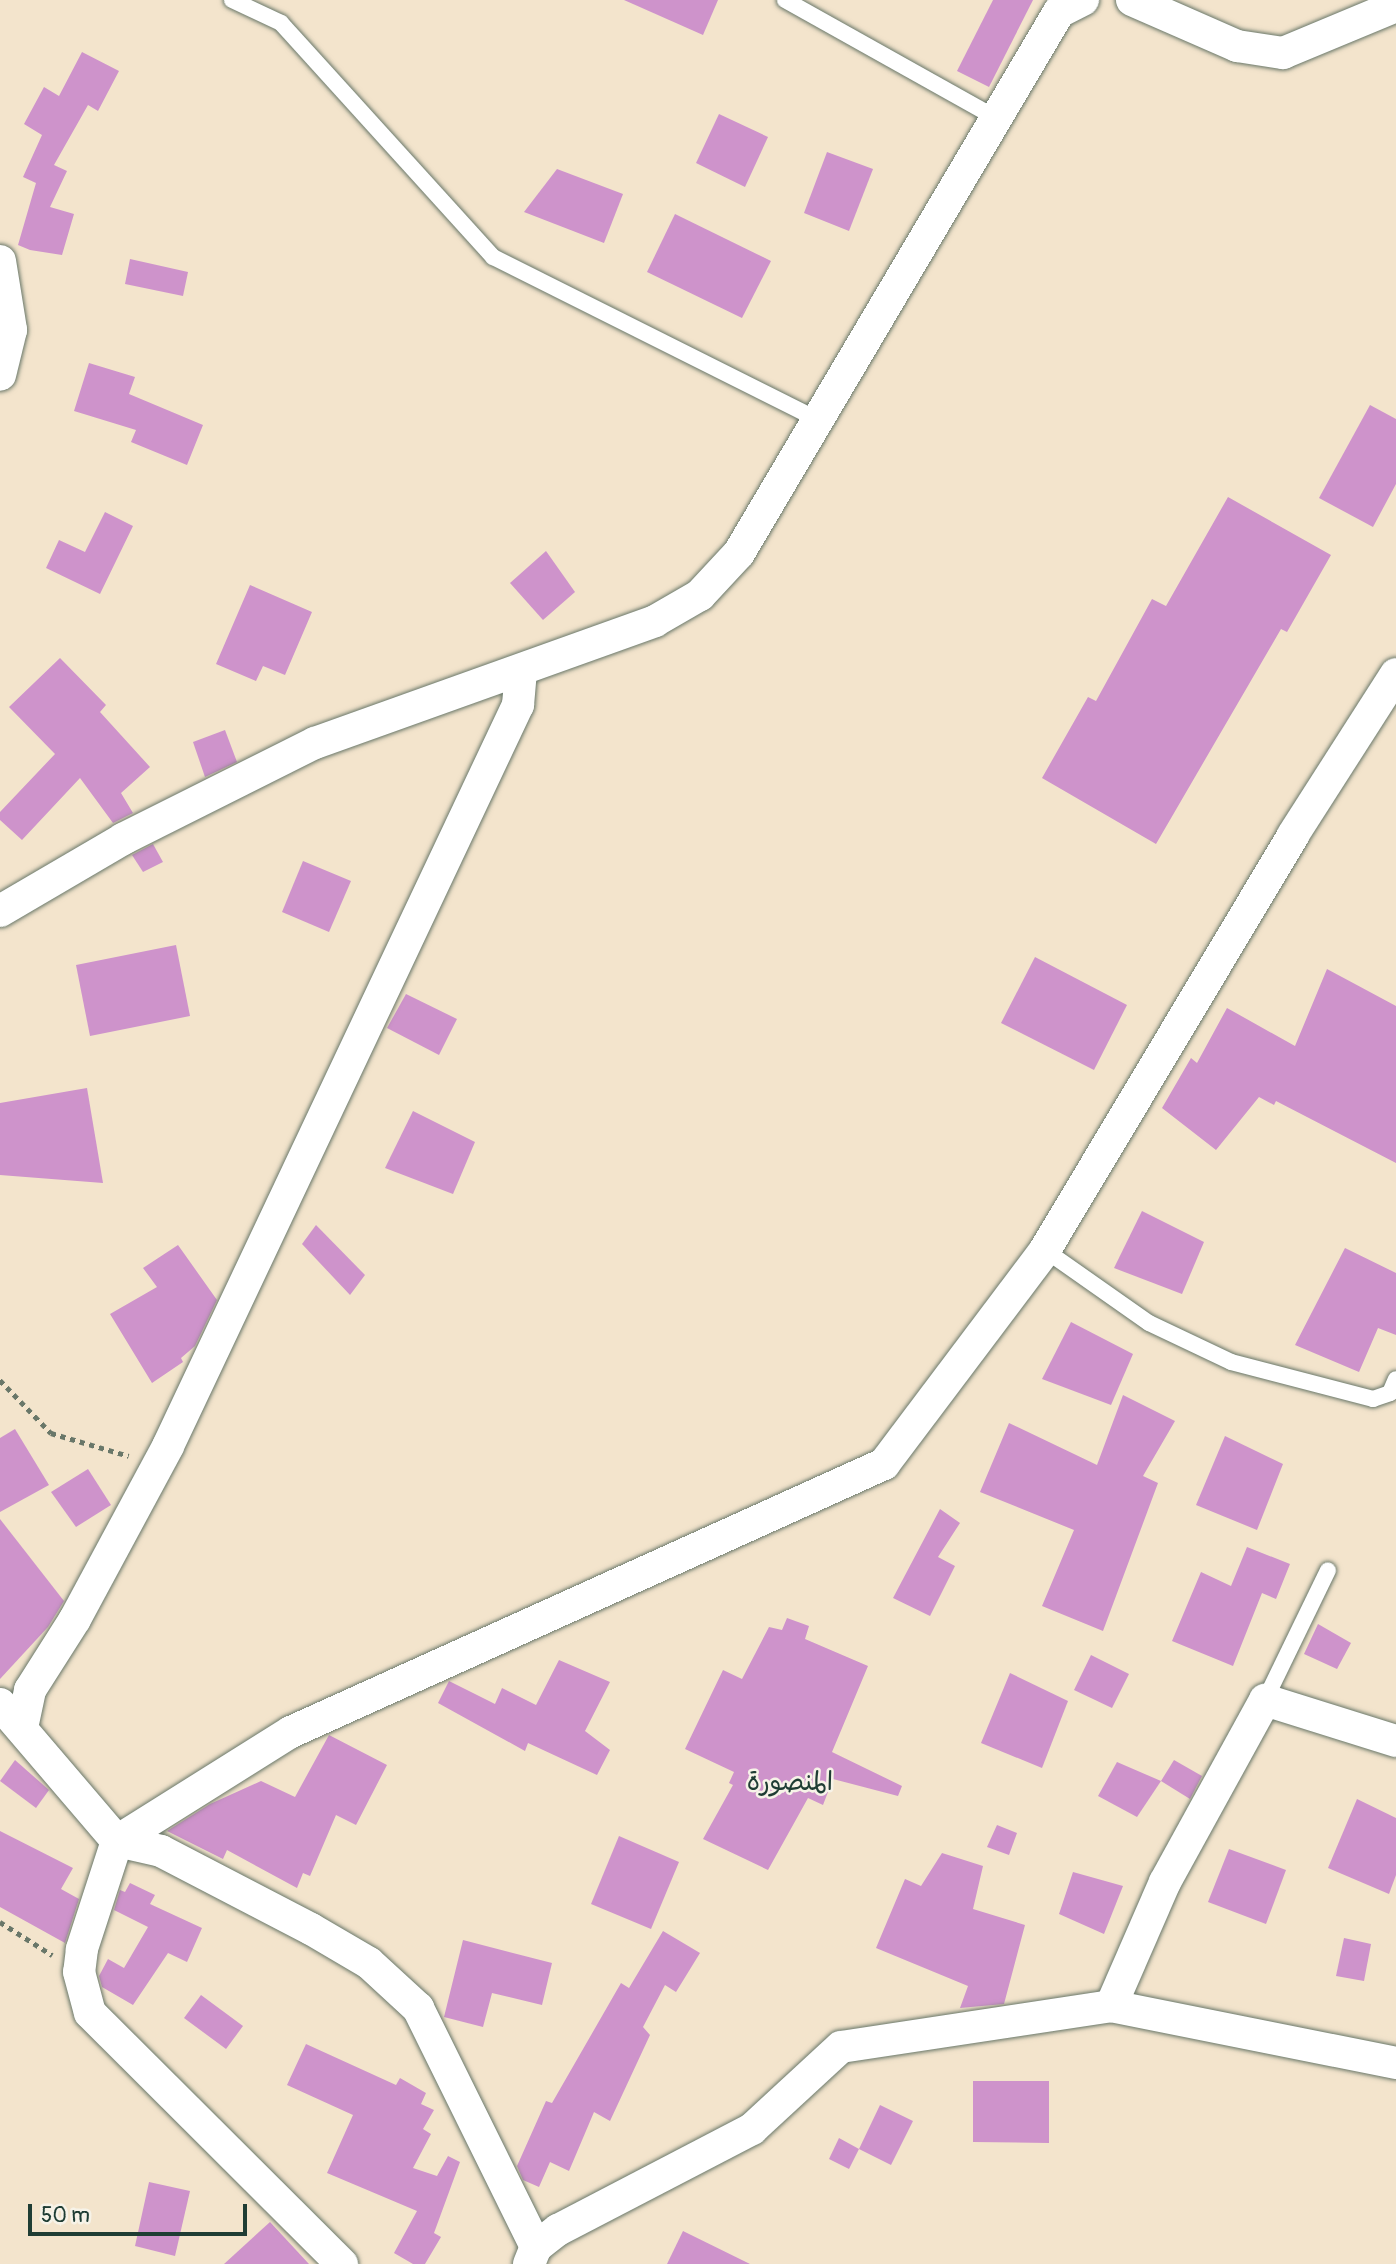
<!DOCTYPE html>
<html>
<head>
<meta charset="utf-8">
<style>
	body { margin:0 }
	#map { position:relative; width:1396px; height:2264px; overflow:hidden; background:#f3e4cc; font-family:Pangolin,"Playpen Sans Arabic",sans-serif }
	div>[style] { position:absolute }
	.building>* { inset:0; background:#ce93cb }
	.path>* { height:4.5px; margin-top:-2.25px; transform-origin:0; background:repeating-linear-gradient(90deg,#697769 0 5px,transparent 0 10px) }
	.roads { filter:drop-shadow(0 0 2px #697769) drop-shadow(0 0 2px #697769) }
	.lane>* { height:16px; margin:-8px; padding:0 8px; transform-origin:8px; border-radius:8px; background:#fff }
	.street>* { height:32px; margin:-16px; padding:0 16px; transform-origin:16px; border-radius:16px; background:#fff }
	span { translate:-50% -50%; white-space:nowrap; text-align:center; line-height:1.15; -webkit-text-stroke:5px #f7f3e8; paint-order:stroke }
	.quarter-label { font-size:26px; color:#1f3d34 }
	.scale { position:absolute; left:28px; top:2204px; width:219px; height:32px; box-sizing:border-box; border:4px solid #1f3d34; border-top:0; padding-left:9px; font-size:21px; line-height:24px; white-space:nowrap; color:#1f3d34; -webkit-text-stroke:5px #f7f3e8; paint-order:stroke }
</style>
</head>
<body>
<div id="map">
	<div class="building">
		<i style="clip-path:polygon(624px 0,718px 0,703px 35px)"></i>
		<i style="clip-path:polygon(993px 0,1033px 0,989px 87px,957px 71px)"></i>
		<i style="clip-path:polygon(82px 52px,119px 71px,98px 111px,88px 105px,54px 165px,67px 171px,50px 207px,74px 214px,62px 255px,30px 250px,18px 245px,36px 183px,23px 177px,42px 135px,24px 124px,44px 87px,59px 96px)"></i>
		<i style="clip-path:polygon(719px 114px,768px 137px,745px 187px,696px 163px)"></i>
		<i style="clip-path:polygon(827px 152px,873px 169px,849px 231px,804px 213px)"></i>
		<i style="clip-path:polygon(557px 169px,623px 194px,604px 243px,524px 212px)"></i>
		<i style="clip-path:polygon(675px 214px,771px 261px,742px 318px,647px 272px)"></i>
		<i style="clip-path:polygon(130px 259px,188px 272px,183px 296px,125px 284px)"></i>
		<i style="clip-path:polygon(89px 363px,135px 377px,129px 394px,203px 425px,187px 465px,131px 442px,136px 430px,74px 411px)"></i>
		<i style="clip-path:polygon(1370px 405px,1396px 419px,1396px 484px,1373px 527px,1319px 498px)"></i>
		<i style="clip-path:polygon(1228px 497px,1331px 555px,1287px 632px,1281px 629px,1156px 844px,1042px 778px,1088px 697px,1096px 701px,1152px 599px,1166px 606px)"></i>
		<i style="clip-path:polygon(105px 512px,133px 526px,100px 594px,46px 568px,59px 540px,85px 552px)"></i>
		<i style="clip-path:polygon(546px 551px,575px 592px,543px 620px,510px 583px)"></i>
		<i style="clip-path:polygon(250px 585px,312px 612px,285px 675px,263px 666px,256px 681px,216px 664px)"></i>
		<i style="clip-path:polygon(60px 658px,106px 705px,100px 712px,150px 767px,121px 793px,133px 813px,113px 823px,80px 778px,22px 840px,0 820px,0 812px,55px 754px,9px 707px)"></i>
		<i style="clip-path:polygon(225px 730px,237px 762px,205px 777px,193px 742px)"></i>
		<i style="clip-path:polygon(153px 844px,163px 862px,143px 872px,132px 855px)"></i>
		<i style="clip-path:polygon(303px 861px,351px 881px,329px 932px,282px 912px)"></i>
		<i style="clip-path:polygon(176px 945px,190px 1016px,90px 1036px,76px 965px)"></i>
		<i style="clip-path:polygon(1035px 957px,1127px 1005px,1094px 1070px,1001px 1023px)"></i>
		<i style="clip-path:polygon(1327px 969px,1396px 1006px,1396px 1163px,1276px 1101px,1274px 1105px,1259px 1097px,1216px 1150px,1162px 1108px,1191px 1058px,1197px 1063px,1227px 1008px,1295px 1046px)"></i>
		<i style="clip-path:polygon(406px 994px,457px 1019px,439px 1055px,387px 1028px)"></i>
		<i style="clip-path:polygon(87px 1088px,103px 1183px,0 1175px,0 1103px)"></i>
		<i style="clip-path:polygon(413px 1111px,475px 1142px,453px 1194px,385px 1168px)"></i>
		<i style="clip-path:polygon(1142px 1211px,1204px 1242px,1182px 1294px,1114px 1268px)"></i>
		<i style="clip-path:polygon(316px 1225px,365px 1275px,350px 1295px,302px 1244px)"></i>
		<i style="clip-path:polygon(178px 1245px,217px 1300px,195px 1346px,181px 1358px,183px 1362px,152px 1383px,110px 1314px,157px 1287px,143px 1268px)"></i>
		<i style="clip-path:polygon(1345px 1248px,1396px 1273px,1396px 1335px,1378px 1328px,1359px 1372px,1295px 1345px)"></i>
		<i style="clip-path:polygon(1071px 1322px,1133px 1354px,1111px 1405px,1042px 1379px)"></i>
		<i style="clip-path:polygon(1123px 1395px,1175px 1421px,1143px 1476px,1158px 1483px,1103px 1631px,1042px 1606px,1074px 1530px,980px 1492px,1009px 1423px,1097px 1465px)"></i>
		<i style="clip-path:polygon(15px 1429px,49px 1485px,0 1512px,0 1438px)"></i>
		<i style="clip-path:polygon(1225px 1436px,1283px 1464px,1257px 1530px,1196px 1505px)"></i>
		<i style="clip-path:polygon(88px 1469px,111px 1505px,76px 1527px,51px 1492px)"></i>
		<i style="clip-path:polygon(940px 1509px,960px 1523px,938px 1557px,955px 1566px,930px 1616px,893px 1598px)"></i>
		<i style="clip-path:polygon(0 1519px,64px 1601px,48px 1627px,0 1679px)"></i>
		<i style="clip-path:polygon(1247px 1547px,1290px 1564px,1276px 1599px,1262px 1593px,1233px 1666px,1172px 1641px,1201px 1572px,1231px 1586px)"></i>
		<i style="clip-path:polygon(787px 1618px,809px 1626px,805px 1639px,868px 1666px,832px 1752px,902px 1786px,898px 1796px,833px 1779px,823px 1805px,808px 1798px,768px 1870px,703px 1839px,733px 1785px,729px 1783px,734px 1772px,685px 1749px,723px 1670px,742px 1679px,769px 1627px,782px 1630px)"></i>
		<i style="clip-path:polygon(1318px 1624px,1351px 1643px,1337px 1669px,1304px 1654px)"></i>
		<i style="clip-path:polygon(1091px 1655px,1129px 1674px,1112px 1708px,1074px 1690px)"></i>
		<i style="clip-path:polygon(559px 1660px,610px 1682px,585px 1731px,610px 1750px,597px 1775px,528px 1743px,525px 1751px,438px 1703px,449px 1681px,495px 1704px,502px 1688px,536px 1705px)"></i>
		<i style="clip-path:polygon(1010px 1673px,1068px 1701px,1042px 1768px,981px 1743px)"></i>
		<i style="clip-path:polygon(329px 1735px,387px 1765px,356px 1825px,336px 1815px,310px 1876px,303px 1873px,297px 1888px,227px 1850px,223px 1859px,167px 1831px,210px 1804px,261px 1781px,295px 1797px)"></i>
		<i style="clip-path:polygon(15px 1760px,49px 1790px,36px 1808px,0 1781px)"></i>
		<i style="clip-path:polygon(1174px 1760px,1202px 1776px,1190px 1799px,1161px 1781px)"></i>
		<i style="clip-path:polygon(1117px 1762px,1161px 1781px,1137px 1817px,1098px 1796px)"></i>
		<i style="clip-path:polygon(1357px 1799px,1396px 1818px,1396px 1875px,1389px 1894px,1328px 1868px)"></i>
		<i style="clip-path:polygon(997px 1825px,1017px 1833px,1009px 1855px,987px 1847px)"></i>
		<i style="clip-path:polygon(0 1831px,73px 1868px,61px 1889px,79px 1899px,65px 1943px,0 1907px)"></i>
		<i style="clip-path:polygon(619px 1836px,679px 1862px,651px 1929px,591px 1904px)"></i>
		<i style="clip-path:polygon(1229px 1849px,1286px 1870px,1266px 1924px,1208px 1902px)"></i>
		<i style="clip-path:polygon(942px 1853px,983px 1866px,973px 1909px,1025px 1925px,1004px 2004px,960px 2008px,968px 1986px,876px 1948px,905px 1879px,921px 1886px)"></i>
		<i style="clip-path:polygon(1073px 1872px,1123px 1886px,1104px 1934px,1059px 1914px)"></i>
		<i style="clip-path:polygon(130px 1883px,155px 1895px,150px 1904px,202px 1928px,187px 1962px,168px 1953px,133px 2005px,102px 1987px,99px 1976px,108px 1959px,124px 1968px,148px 1927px,114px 1910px,120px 1890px,125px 1892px)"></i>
		<i style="clip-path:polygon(663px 1931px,700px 1953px,676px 1992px,665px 1985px,643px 2027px,650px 2035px,610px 2121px,594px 2112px,569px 2171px,550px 2162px,539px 2187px,523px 2180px,517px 2166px,546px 2101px,552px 2103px,621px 1983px,629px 1988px)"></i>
		<i style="clip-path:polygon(1344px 1938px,1371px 1944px,1364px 1981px,1336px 1976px)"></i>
		<i style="clip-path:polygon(463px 1940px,552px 1963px,542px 2005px,492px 1993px,483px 2027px,444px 2017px)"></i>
		<i style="clip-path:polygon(201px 1995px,243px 2026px,226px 2049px,184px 2018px)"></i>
		<i style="clip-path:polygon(306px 2044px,396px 2085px,400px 2078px,426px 2093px,421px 2104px,434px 2110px,423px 2129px,431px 2134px,413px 2168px,437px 2176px,448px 2156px,460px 2162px,434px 2233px,441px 2237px,425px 2264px,413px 2264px,394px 2253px,417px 2211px,327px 2173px,353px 2115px,287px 2085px)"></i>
		<i style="clip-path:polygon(973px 2081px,1049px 2081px,1049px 2143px,973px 2142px)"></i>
		<i style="clip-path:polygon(880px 2105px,913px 2121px,891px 2165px,859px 2149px)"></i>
		<i style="clip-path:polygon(839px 2138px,859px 2149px,849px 2169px,829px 2159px)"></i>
		<i style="clip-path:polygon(149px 2182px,190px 2191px,175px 2256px,135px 2246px)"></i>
		<i style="clip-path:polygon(270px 2222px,309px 2264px,224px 2264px)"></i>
		<i style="clip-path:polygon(683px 2231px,750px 2264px,667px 2264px)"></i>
	</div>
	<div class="path">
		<i style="left:0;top:1380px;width:74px;rotate:46.1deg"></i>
		<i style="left:51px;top:1433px;width:81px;rotate:16.4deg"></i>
		<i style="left:0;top:1922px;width:62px;rotate:32.4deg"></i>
	</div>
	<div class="roads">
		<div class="lane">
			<i style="left:232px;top:0;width:54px;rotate:25.1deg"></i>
			<i style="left:281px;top:23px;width:316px;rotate:47.8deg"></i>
			<i style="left:493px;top:257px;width:362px;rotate:26.6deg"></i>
			<i style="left:785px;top:0;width:242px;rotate:29.2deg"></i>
			<i style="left:1045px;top:1250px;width:127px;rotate:35.1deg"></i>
			<i style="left:1149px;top:1323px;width:91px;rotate:25.4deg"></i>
			<i style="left:1231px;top:1362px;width:147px;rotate:14.6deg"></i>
			<i style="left:1373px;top:1399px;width:18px;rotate:-19deg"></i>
			<i style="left:1390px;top:1393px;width:15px;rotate:-67deg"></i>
			<i style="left:1265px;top:1700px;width:144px;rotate:-64.1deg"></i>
		</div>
		<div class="street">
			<i style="left:1132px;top:0;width:115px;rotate:23.7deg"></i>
			<i style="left:1237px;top:46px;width:47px;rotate:8.7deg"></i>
			<i style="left:1283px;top:53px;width:122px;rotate:-22.6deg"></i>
			<i style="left:0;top:261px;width:70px;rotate:80.9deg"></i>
			<i style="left:11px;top:330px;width:46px;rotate:103.7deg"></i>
			<i style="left:0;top:911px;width:143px;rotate:-30.3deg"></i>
			<i style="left:123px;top:839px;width:215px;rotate:-26.6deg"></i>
			<i style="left:315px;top:743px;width:361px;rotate:-19.7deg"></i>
			<i style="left:655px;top:621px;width:52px;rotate:-30deg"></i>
			<i style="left:700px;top:595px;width:57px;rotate:-47.1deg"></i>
			<i style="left:739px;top:553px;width:629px;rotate:-59.4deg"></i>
			<i style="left:1059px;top:12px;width:27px;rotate:-27deg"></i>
			<i style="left:0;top:1704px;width:180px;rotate:49.5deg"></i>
			<i style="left:117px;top:1841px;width:114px;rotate:108deg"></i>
			<i style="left:82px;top:1949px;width:23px;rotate:97deg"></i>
			<i style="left:79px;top:1972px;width:42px;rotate:75deg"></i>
			<i style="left:90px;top:2013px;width:356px;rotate:44.9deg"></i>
			<i style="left:22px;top:1728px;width:39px;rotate:-78deg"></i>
			<i style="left:30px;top:1690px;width:84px;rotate:-57.6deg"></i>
			<i style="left:75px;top:1619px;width:196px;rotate:-61.7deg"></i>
			<i style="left:168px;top:1446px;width:820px;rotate:-64.72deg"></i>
			<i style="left:518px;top:705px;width:34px;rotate:-85deg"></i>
			<i style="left:117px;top:1841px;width:205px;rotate:-32.1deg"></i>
			<i style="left:291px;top:1732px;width:651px;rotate:-24.32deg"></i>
			<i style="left:884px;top:1464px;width:268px;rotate:-53deg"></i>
			<i style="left:1045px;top:1250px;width:483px;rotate:-59.1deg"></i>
			<i style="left:1293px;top:835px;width:191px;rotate:-57.4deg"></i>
			<i style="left:117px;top:1841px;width:45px;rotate:12.8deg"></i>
			<i style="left:161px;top:1851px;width:169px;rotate:27.5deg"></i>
			<i style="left:311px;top:1929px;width:67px;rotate:30.4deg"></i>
			<i style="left:369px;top:1963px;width:67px;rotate:42.6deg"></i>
			<i style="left:418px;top:2008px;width:267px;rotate:63.7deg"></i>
			<i style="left:1111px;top:2006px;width:135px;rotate:-66.5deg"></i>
			<i style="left:1165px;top:1882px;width:208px;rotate:-61.2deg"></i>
			<i style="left:1265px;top:1700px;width:137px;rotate:17.4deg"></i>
			<i style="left:529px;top:2264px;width:18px;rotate:-68deg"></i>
			<i style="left:536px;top:2247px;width:28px;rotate:-38deg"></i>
			<i style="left:558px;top:2230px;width:219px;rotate:-27.5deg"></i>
			<i style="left:752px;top:2129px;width:121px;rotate:-42.7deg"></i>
			<i style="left:841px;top:2047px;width:273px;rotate:-8.6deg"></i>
			<i style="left:1111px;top:2006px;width:291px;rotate:11.3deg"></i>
		</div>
	</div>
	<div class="quarter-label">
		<span style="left:790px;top:1783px">المنصورة</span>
	</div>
	<div class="scale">50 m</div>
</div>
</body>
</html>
